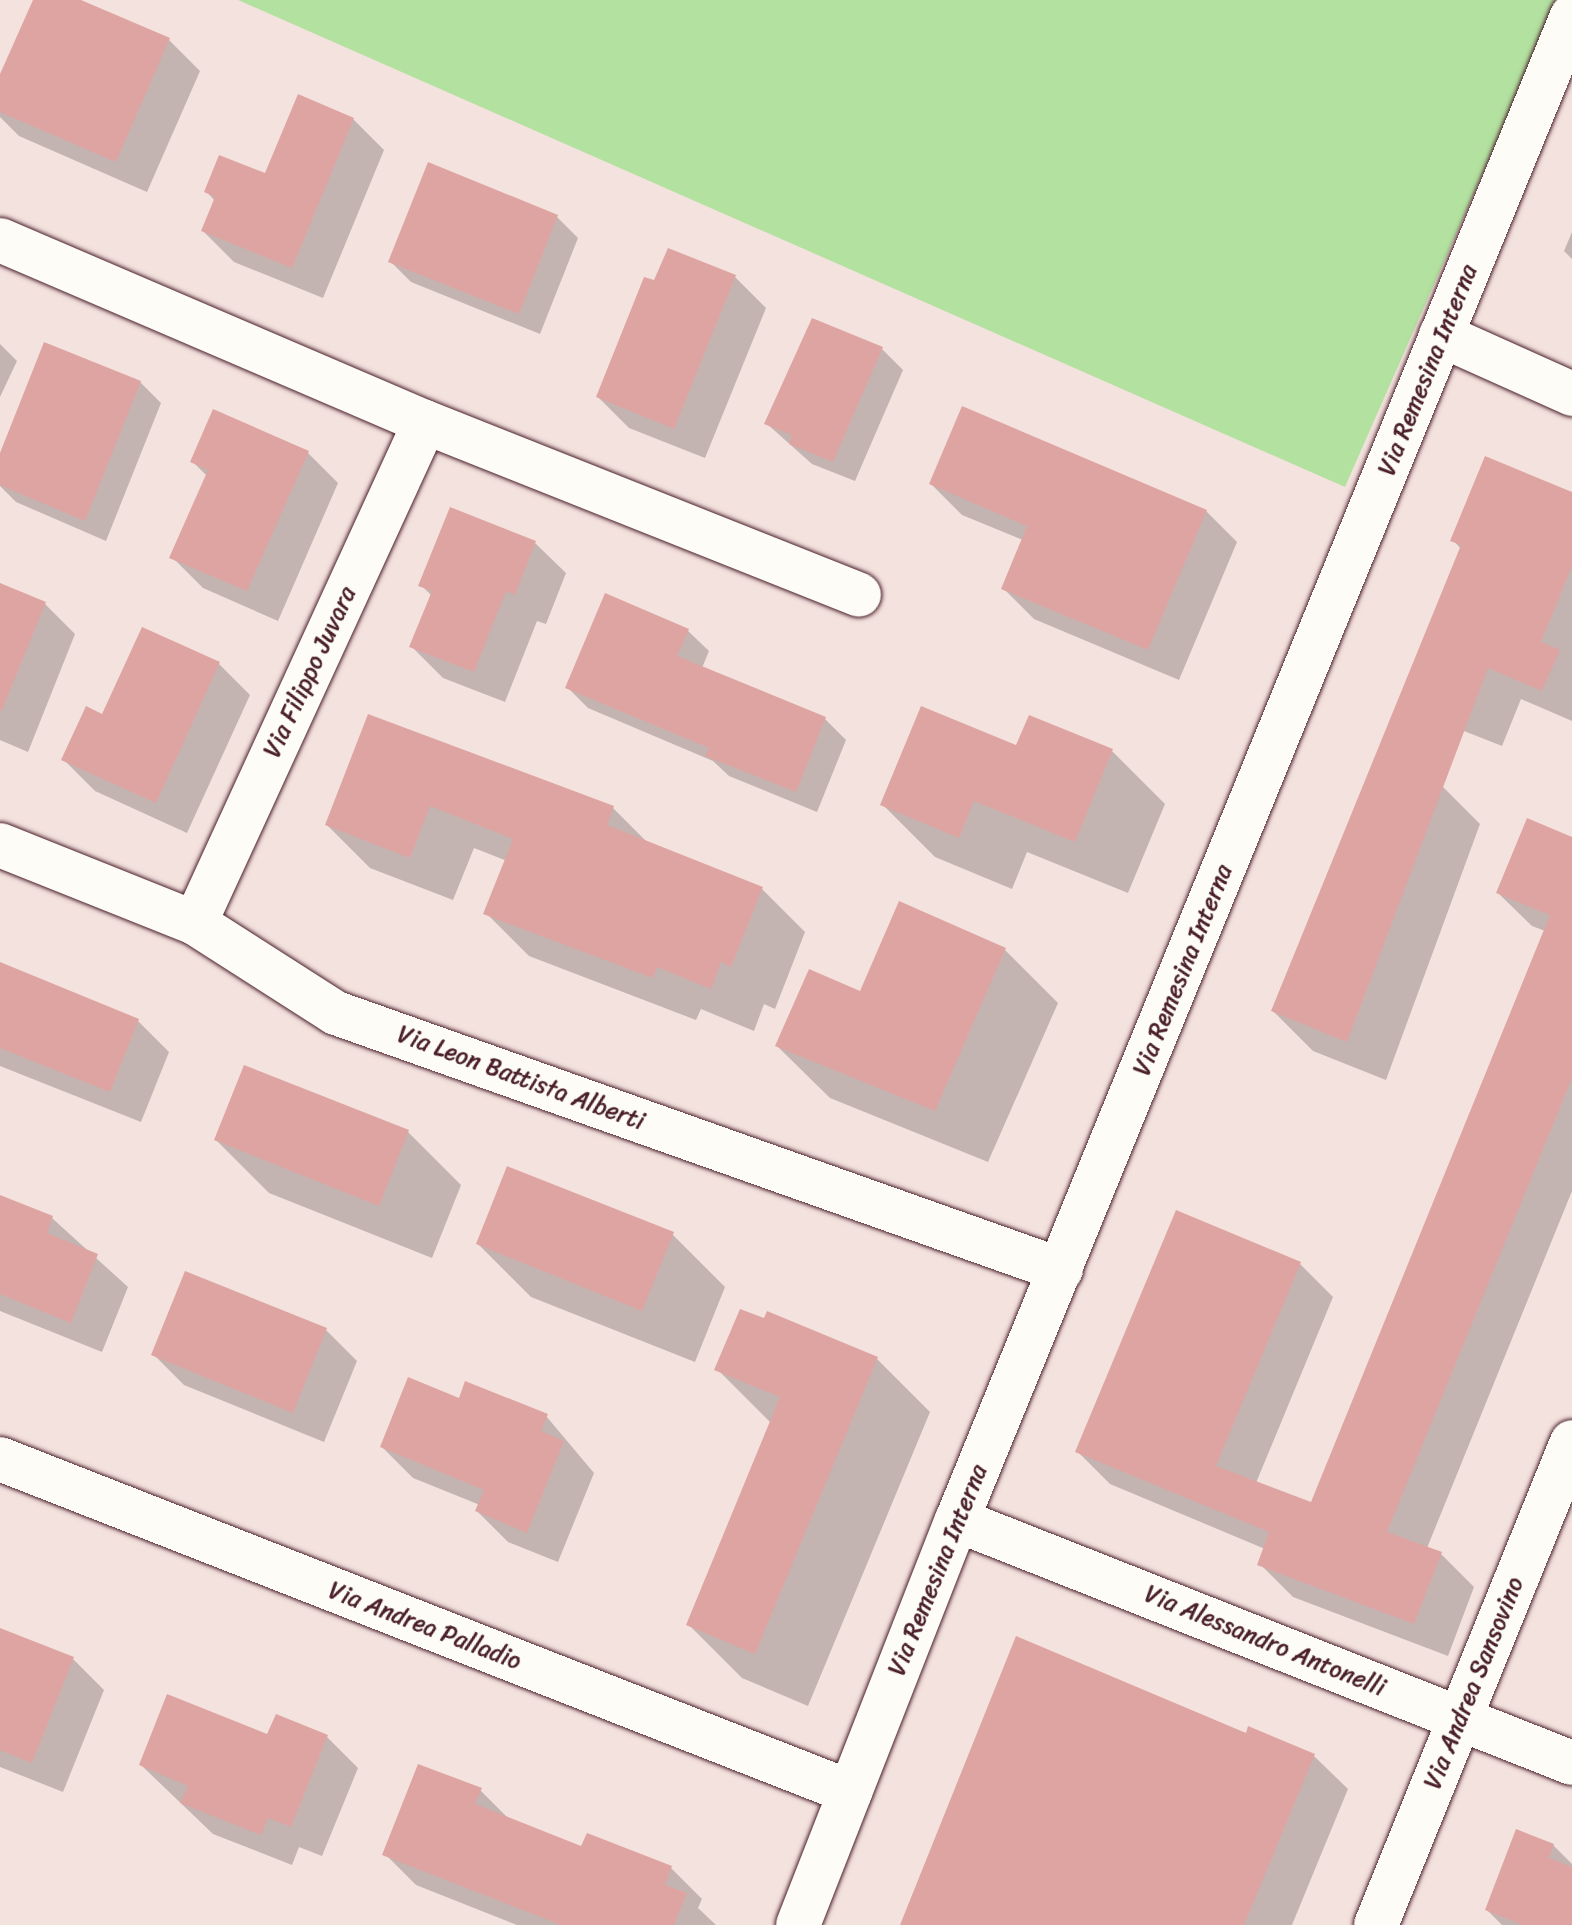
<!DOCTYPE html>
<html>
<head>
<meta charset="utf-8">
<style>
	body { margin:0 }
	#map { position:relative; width:1572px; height:1925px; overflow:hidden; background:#f4e2de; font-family:Sriracha,sans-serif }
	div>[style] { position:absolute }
	.green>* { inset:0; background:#b3e1a0 }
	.shadow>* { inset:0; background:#0003 }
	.building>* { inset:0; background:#dea4a2 }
	.roads { filter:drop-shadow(0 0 2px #4a1f2b) drop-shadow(0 0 2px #4a1f2b) }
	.minor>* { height:44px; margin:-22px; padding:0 22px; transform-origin:22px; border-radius:22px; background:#fdfcf7 }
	span { translate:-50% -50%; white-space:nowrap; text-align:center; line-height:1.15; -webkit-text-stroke:8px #fdfcf7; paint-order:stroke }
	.street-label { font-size:24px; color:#4a1f2b }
</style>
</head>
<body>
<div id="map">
	<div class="green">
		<i style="clip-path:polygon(238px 0,1559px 0,1345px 487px)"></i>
	</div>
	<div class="shadow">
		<i style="clip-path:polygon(35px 0,76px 0,169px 40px,200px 71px,147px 192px,19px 136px,0 117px,0 79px)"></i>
		<i style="clip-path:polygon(353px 119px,384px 150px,323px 298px,234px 262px,203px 231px,215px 201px,206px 191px,266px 176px)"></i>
		<i style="clip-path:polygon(429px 165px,557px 217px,578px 238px,540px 334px,411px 282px,390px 261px)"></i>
		<i style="clip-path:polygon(1572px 232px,1572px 259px,1564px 251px)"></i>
		<i style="clip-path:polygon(735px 277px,766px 308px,705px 458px,629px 428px,598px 397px,656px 283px)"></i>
		<i style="clip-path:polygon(0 344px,17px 361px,0 397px)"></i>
		<i style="clip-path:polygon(882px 349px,903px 370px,855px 481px,812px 464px,766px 423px)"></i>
		<i style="clip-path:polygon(140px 382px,161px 403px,106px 541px,16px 502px,0 486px,0 468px)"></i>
		<i style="clip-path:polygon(307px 452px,338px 483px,278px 621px,203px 588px,172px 557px,207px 476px,193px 462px)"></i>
		<i style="clip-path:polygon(931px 484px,1206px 511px,1237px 542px,1179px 680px,1034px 619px,1003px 588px,1023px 540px,962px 515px)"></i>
		<i style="clip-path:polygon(1572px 494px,1572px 721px,1521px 699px,1502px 746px,1436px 720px,1461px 549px,1453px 540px)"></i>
		<i style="clip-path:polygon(535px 543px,566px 573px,546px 624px,537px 621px,505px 702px,443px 678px,412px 647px,432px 596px,421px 585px)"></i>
		<i style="clip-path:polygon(0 586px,44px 603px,75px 634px,28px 752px,0 740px)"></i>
		<i style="clip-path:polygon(687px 630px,709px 651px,702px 668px,825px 719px,846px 740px,817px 812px,729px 776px,713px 761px,588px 708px,567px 687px)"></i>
		<i style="clip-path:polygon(219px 664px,250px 695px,187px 833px,95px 791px,64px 760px,103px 716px)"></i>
		<i style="clip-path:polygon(369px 716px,613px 808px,649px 844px,762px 889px,805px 932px,775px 1009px,764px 1004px,754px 1031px,701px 1009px,696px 1020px,529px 956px,486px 913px,507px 861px,474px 848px,453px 900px,370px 868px,327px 825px)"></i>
		<i style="clip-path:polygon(1017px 747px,1112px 751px,1165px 804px,1128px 893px,1027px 852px,1012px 889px,935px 857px,882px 804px)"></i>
		<i style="clip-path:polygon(1441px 785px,1480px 824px,1386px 1080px,1313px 1051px,1273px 1011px)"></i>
		<i style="clip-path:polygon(1572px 839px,1572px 1191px,1427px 1548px,1441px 1554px,1474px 1587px,1448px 1656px,1293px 1597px,1260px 1564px,1265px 1549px,1110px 1484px,1077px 1451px,1300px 1264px,1333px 1297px,1256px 1483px,1312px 1505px,1545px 931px,1532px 926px,1498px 893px)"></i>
		<i style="clip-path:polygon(1005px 950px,1058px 1003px,988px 1162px,830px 1098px,777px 1046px)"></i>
		<i style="clip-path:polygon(0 965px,138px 1021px,169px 1052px,141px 1122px,0 1066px)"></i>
		<i style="clip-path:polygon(408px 1132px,461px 1185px,432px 1258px,269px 1193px,216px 1140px)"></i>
		<i style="clip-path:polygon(0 1197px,52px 1218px,128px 1287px,102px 1352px,0 1311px)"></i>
		<i style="clip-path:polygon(672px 1234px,725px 1287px,695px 1362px,531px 1297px,478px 1244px)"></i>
		<i style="clip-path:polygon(326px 1330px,357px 1361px,324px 1442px,184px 1385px,153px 1354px)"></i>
		<i style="clip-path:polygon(877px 1359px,930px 1412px,808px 1706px,742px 1678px,689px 1625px,770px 1422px,717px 1369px)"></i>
		<i style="clip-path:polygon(460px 1400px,546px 1416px,594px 1473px,558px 1562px,508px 1542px,477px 1511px,480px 1505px,413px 1478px,382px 1447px)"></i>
		<i style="clip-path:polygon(0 1630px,73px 1659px,104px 1690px,63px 1792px,0 1767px)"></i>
		<i style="clip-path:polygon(1247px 1735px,1314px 1756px,1348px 1789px,1292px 1925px,902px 1925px)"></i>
		<i style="clip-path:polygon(268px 1737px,327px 1737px,358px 1768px,322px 1856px,299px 1847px,292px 1865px,213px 1834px,141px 1765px)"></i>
		<i style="clip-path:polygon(480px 1790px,511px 1821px,582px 1849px,671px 1868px,702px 1899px,698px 1908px,716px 1925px,517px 1925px,416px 1885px,385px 1854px)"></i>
		<i style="clip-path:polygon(1553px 1845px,1572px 1864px,1572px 1925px,1502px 1925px,1487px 1910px)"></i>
	</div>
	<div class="building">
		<i style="clip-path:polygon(33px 0,81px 0,170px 38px,116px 162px,0 112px,0 74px)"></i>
		<i style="clip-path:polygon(298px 94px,354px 118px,292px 268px,201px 231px,215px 197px,204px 192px,219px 155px,265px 173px)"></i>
		<i style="clip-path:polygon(428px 162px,558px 215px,519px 314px,388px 262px)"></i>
		<i style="clip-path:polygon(668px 248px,736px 275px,674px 429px,596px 397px,644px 277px,654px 280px)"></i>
		<i style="clip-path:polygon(812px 318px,883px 347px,833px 462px,789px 444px,792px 435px,764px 424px)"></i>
		<i style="clip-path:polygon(44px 342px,141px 381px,85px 521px,0 485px,0 453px)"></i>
		<i style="clip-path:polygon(962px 406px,1207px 510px,1148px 650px,1001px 589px,1027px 526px,929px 484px)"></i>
		<i style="clip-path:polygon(213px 409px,309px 451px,247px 591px,169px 558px,208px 470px,190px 462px)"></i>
		<i style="clip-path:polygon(1485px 456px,1572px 492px,1572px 566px,1541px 642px,1560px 650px,1542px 691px,1488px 668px,1347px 1042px,1271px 1011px,1461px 545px,1450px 541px)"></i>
		<i style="clip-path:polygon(450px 507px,536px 541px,515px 595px,506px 591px,474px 672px,409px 647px,432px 591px,418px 586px)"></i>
		<i style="clip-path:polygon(0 583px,46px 602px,2px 710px,0 710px)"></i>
		<i style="clip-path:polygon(605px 593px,689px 629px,677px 656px,826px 717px,796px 792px,705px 756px,709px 748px,565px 688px)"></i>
		<i style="clip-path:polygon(142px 627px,220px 662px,156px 803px,61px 760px,86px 706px,102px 714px)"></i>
		<i style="clip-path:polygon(921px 706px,1016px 745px,1029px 715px,1113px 749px,1075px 842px,974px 801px,959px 838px,880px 805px)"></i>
		<i style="clip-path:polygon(368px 714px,614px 806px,607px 825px,763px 887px,731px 967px,721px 962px,711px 989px,657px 967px,653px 978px,483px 914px,513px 839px,430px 806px,410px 858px,325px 825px)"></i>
		<i style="clip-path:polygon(1527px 818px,1572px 837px,1572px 1078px,1387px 1532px,1442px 1552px,1414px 1624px,1257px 1565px,1269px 1532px,1075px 1452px,1176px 1210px,1301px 1262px,1216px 1466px,1311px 1502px,1550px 915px,1496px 893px)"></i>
		<i style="clip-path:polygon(899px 901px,1006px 948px,935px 1111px,775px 1046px,809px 969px,860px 991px)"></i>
		<i style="clip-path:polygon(0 962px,139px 1019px,110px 1092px,0 1048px)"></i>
		<i style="clip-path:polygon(244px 1065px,409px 1130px,379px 1206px,214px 1140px)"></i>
		<i style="clip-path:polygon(507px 1166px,674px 1232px,642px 1311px,476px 1244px)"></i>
		<i style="clip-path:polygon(0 1195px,53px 1216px,47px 1233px,98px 1254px,71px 1323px,0 1294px)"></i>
		<i style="clip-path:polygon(185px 1271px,327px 1328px,293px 1413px,151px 1355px)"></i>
		<i style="clip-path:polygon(740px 1309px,764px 1318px,767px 1311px,878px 1357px,755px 1654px,686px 1625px,780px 1397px,714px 1370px)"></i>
		<i style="clip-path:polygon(408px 1377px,459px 1398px,465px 1381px,548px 1414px,541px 1431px,564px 1441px,527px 1533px,475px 1511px,484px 1490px,380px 1447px)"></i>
		<i style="clip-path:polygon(0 1628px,74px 1657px,32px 1763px,0 1750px)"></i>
		<i style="clip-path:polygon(1016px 1636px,1246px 1733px,1248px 1726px,1315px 1754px,1244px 1925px,900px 1925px)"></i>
		<i style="clip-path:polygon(167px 1694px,267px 1734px,276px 1714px,328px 1735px,291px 1827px,268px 1818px,261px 1835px,180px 1803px,188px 1786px,139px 1765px)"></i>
		<i style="clip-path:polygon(418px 1764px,482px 1788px,475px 1804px,581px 1846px,587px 1833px,672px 1866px,665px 1885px,687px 1893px,674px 1925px,561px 1925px,382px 1855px)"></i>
		<i style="clip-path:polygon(1516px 1829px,1554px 1844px,1549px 1858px,1572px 1867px,1572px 1925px,1523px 1925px,1485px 1910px)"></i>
	</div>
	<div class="roads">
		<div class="minor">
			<i style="left:0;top:240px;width:462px;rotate:23.2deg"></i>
			<i style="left:425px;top:422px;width:467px;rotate:21.7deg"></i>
			<i style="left:1441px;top:335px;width:144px;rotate:24.2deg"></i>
			<i style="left:0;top:845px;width:210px;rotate:21.8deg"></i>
			<i style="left:195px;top:923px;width:167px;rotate:32.6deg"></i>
			<i style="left:336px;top:1013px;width:769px;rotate:19.52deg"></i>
			<i style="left:195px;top:923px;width:551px;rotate:-65.34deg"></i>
			<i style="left:0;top:1459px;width:913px;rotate:21.39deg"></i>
			<i style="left:957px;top:1520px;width:661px;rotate:21.56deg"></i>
			<i style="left:798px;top:1925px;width:435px;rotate:-68.6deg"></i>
			<i style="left:957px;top:1520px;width:1625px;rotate:-67.76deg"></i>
			<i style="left:1376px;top:1925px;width:521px;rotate:-67.91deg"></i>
		</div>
	</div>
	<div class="street-label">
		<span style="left:1428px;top:370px;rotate:-68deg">Via Remesina Interna</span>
		<span style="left:310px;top:672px;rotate:-65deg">Via Filippo Juvara</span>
		<span style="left:1183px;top:970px;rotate:-68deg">Via Remesina Interna</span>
		<span style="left:521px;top:1078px;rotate:20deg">Via Leon Battista Alberti</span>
		<span style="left:938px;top:1570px;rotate:-68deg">Via Remesina Interna</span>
		<span style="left:425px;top:1626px;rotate:21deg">Via Andrea Palladio</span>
		<span style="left:1265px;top:1641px;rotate:22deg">Via Alessandro Antonelli</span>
		<span style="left:1474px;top:1683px;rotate:-68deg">Via Andrea Sansovino</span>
	</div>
</div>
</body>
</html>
